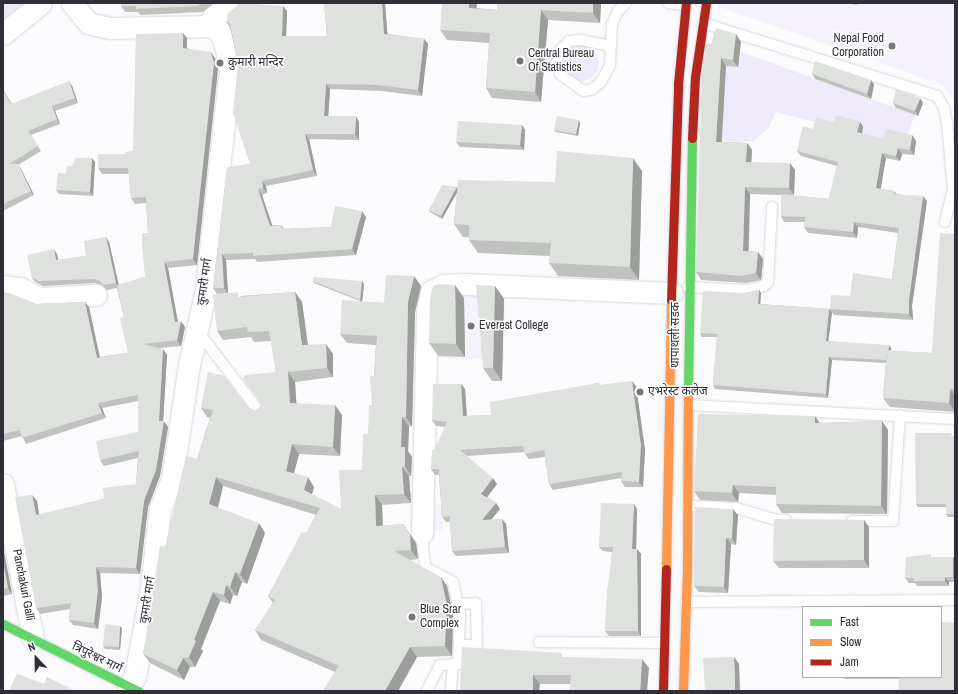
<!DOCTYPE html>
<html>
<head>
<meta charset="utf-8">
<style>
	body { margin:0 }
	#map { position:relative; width:958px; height:694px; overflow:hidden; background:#fbfafc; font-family:"Archivo Narrow","Noto Sans Devanagari",sans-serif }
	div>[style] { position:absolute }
	.built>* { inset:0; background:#f5f2fd }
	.green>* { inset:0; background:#eee9fb }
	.round { border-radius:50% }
	.roads { filter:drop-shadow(0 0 1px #d8d6dc) drop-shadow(0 0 1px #d8d6dc) }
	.lane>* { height:10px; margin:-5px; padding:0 5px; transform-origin:5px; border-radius:5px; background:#fefeff }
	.street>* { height:21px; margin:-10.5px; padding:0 10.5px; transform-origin:10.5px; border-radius:10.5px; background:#fefeff }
	.fast>* { height:9px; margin:-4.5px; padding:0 4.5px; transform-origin:4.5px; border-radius:4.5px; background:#63d668 }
	.slow>* { height:9px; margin:-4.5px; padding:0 4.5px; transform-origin:4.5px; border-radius:4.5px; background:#ff974d }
	.jam>* { height:9px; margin:-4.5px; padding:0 4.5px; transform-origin:4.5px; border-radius:4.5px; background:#b3261e }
	.wall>* { inset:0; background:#bfc2be }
	.shaded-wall>* { inset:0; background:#9b9e9b }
	.building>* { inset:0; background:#dee1dd }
	.dots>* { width:11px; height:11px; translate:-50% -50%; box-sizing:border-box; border:2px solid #fff; border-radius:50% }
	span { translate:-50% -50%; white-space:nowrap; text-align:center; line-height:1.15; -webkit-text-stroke:3px #fff; paint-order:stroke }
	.poi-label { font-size:12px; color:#302e36 }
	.right { translate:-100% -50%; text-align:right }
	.left { translate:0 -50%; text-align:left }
	.street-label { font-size:12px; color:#302e36 }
	.frame { position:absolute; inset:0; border:4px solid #302e36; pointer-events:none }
	.legend { position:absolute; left:802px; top:606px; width:140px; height:72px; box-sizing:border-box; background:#fff; border:1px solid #acabaf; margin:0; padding:5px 7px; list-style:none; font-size:12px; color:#302e36 }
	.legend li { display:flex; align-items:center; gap:8px; height:20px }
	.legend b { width:20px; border:1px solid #acabaf }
	.north { position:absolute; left:16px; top:638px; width:40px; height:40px; -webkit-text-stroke:3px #fff; paint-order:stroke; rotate:338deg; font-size:11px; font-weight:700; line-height:16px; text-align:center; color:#302e36 }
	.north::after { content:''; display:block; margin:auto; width:14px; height:18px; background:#302e36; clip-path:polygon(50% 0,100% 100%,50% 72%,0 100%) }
</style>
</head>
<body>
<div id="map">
	<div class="built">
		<i style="clip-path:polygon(716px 3px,955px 3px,955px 101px,943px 85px,717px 6px)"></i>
		<i style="clip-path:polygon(439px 293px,505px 294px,504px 360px,435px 358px)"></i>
		<i style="clip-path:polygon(441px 504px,443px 530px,425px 531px,423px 505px)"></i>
	</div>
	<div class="green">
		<i style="clip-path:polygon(3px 3px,25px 3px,3px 21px)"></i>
		<i class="round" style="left:563px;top:45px;width:36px;height:36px"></i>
		<i style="clip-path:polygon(741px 52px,915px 115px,906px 138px,886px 145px,861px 138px,863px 127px,826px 125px,776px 112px,768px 128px,754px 141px,712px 142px,723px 125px,726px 66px,738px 67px)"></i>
	</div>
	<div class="roads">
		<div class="lane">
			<i style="left:668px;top:3px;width:18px;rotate:9deg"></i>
			<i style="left:703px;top:23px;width:245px;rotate:17.3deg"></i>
			<i style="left:937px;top:96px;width:14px;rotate:60deg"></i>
			<i style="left:944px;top:108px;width:15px;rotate:79deg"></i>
			<i style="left:947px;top:123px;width:66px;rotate:84.8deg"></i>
			<i style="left:953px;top:189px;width:34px;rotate:104deg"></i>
			<i style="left:611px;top:46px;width:33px;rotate:-169deg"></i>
			<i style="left:579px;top:40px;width:10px;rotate:174deg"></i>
			<i style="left:569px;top:41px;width:14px;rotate:135deg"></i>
			<i style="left:559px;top:51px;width:13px;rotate:99deg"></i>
			<i style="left:557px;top:64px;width:10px;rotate:73deg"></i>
			<i style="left:560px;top:74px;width:29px;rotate:36deg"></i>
			<i style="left:583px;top:91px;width:8px;rotate:-7deg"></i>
			<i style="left:591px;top:90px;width:13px;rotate:-39deg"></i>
			<i style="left:601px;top:82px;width:19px;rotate:-62deg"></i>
			<i style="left:610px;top:65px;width:41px;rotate:-87.2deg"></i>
			<i style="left:612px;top:24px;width:14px;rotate:-65deg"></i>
			<i style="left:618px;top:11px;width:11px;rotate:-45deg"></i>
			<i style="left:688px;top:287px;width:59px;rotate:2.9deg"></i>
			<i style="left:747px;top:290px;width:17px;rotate:-13deg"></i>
			<i style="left:764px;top:286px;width:6px;rotate:-45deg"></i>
			<i style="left:768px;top:282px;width:75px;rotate:-86.9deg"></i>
			<i style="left:197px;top:330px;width:106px;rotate:52.7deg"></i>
			<i style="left:688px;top:405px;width:267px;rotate:3deg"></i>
			<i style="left:688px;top:506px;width:49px;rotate:2.3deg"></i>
			<i style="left:737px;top:508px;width:38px;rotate:17deg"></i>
			<i style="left:773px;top:519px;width:13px;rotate:4deg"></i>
			<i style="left:852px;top:521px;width:41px"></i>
			<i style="left:893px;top:521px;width:106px;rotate:-86.2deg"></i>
			<i style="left:422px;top:533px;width:34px;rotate:85deg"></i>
			<i style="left:425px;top:567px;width:32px;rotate:28deg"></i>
			<i style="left:453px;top:582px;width:33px;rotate:78deg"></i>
			<i style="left:460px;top:614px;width:50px;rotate:92.3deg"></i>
			<i style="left:458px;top:664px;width:18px;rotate:177deg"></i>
			<i style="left:440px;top:665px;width:29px;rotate:117deg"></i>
			<i style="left:686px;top:602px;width:269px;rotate:-0.4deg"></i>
			<i style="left:459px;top:604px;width:17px;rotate:-3deg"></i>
			<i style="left:476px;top:603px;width:42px;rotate:88.6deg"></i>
			<i style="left:477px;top:645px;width:17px;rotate:180deg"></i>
			<i style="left:539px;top:642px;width:124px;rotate:0.5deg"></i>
			<i style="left:451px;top:691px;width:27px;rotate:-86deg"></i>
		</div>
		<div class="street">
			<i style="left:72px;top:3px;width:26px;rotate:51deg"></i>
			<i style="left:88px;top:23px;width:23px;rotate:13deg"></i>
			<i style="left:110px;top:28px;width:100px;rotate:-1.1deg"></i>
			<i style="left:210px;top:26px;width:10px;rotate:29deg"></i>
			<i style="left:219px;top:31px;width:11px;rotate:63deg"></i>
			<i style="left:224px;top:41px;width:28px;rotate:77deg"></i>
			<i style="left:230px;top:68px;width:223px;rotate:96.2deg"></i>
			<i style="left:206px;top:290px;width:77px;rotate:102.8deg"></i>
			<i style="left:189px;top:365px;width:115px;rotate:98.5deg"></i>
			<i style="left:172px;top:479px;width:31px;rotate:112deg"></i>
			<i style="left:160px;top:508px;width:87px;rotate:96.6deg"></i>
			<i style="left:150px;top:594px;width:83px;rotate:100.4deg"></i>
			<i style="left:135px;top:676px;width:13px;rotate:119deg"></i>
			<i style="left:210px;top:26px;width:9px;rotate:-72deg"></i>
			<i style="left:213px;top:17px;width:25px;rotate:-34deg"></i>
			<i style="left:3px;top:34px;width:49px;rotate:-39.2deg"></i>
			<i style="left:3px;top:286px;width:17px;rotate:7deg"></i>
			<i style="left:20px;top:288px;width:22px;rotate:27deg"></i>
			<i style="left:40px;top:298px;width:56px;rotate:-3.1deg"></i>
			<i style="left:3px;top:484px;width:158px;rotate:79deg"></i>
			<i style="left:422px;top:533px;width:221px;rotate:-88.7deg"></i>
			<i style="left:427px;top:312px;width:21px;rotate:-79deg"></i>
			<i style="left:431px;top:291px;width:14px;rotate:-25deg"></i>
			<i style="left:444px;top:285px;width:20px;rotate:-3deg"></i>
			<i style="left:464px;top:284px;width:208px;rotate:2.5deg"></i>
		</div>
		<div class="fast">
			<i style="left:688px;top:393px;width:255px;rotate:-89.1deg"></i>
			<i style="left:3px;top:624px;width:151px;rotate:26.4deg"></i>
		</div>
		<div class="slow">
			<i style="left:666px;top:569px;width:269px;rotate:-88.9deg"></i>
			<i style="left:683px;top:691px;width:120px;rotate:-88.1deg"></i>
			<i style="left:687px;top:571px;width:178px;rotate:-89.7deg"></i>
		</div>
		<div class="jam">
			<i style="left:692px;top:138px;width:61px;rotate:-87.2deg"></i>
			<i style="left:695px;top:77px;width:75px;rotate:-81.5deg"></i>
			<i style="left:671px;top:300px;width:216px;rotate:-88.1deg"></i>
			<i style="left:678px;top:84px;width:81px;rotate:-84.4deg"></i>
			<i style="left:663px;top:691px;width:122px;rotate:-88.6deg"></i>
		</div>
	</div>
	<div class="wall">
		<i style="clip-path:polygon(121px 3px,214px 3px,203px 12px,141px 15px,138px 12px,125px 12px,121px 6px)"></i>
		<i style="clip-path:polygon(324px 3px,385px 3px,387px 34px,424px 39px,428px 44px,422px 96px,382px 91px,330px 89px,328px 116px,359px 122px,359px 140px,309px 139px,317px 176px,266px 186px,267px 193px,262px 195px,272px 225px,281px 225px,284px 229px,331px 227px,366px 217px,356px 255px,257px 262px,255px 259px,226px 260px,228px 293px,217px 294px,213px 288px,227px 168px,250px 164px,238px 63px,230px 27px,227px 22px,283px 6px,287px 11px,286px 36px,327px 36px)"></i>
		<i style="clip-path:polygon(601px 3px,600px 23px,548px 20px,541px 102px,492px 98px,486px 88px,489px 43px,447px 40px,440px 30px,477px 8px,497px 10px)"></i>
		<i style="clip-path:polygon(846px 3px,858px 3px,857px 5px)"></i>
		<i style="clip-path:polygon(736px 34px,741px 42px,738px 67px,726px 66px,722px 142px,747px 143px,752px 150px,751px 162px,795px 170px,794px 195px,787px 195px,829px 199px,837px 166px,801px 156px,797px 151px,813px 129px,834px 122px,860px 122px,863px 127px,862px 134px,883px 139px,916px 141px,914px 155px,902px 154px,900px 161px,886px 158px,880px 189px,894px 191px,897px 194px,927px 201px,912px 306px,913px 320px,834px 315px,830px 309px,850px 296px,892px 279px,898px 233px,858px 227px,857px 238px,808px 233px,804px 227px,805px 222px,784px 222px,781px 216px,781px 195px,750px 194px,749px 251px,758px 252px,763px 259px,761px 280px,746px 283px,701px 280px,696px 272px,711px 44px)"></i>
		<i style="clip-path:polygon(187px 38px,187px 48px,215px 58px,218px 69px,197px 265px,168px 268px,178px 322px,185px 327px,181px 346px,160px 348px,163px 349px,167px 355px,163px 421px,168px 427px,160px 476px,148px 507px,140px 574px,100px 573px,102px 597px,98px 629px,73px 625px,69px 620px,70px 609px,40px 614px,36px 608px,37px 501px,39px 515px,104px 499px,136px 484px,138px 458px,104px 466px,100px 460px,138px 432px,138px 401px,102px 408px,106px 418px,26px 444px,22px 436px,3px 441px,3px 292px,36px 304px,85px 302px,89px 307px,100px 357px,128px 353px,124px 317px,117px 288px,107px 290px,102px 285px,95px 283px,43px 286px,35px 282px,32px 278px,57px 254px,58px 260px,86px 256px,106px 237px,109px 242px,119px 285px,145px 277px,148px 233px,146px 203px,135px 204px,131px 198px,129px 174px,102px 174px,98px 168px,133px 151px)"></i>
		<i style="clip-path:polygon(812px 74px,871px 80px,874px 85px,871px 99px,815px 79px)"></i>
		<i style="clip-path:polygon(72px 86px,78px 103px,55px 111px,60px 124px,31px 135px,41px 151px,18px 165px,21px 169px,34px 195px,3px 211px,3px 89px,12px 104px)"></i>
		<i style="clip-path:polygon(893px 103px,923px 103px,918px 116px,896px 108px)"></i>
		<i style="clip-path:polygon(579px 120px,580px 123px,578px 136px,556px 132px,554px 130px)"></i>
		<i style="clip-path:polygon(522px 125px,525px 130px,524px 150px,460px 147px,456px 142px)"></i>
		<i style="clip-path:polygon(95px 162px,93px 196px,59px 194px,56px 190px,66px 174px,72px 166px)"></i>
		<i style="clip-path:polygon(642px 171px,639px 280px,558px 276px,549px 263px,550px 256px,478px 253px,469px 240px,469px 237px,463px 237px,454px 224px,457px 193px,442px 219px,430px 212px,429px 210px,457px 187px,555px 182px)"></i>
		<i style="clip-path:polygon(955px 234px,955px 412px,890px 407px,883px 398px,886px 363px,832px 360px,828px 398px,715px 389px,713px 385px,717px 337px,702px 337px,700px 333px,745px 293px,759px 290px,761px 293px,760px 304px,829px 309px,832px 312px,828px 341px,891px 348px,891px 351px,932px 353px)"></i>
		<i style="clip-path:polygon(313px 281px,364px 284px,362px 302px,384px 303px,421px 286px,415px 312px,412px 426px,409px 427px,408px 451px,412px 457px,411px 476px,409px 476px,411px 503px,382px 505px,383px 526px,403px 524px,416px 543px,418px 559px,410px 560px,447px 586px,453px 615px,452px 656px,417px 657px,398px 691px,323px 691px,335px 672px,261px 640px,255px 630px,273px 603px,268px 596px,307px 532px,316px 515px,223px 486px,218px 508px,265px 533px,247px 584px,242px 582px,237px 596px,233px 595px,230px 604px,220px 601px,201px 649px,203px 651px,195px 667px,190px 667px,184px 680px,150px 663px,143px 654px,165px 547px,197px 459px,210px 418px,207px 417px,201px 408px,249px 408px,255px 411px,260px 407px,276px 372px,271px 341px,254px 342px,251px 337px,223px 340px,217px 331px,241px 296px,295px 292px,302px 302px,308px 345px,333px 354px,333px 377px,295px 382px,296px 403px,342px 415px,340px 456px,299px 454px,294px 473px,314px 487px,312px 495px,341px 509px,362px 470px,368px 434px,372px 405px,376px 345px,347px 343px,340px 334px,360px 301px,314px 283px)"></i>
		<i style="clip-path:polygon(495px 286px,504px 299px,502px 381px,492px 381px,483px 368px)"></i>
		<i style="clip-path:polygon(464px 298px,465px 357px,438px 356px,429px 343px)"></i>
		<i style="clip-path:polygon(598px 383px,600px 385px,636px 386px,645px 450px,643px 487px,625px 487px,621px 481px,621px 478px,553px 490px,549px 484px,545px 457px,529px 459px,525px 454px,525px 452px,466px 456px,497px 484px,487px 497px,496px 503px,500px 509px,491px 520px,502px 519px,506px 524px,509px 553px,456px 556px,452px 551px,450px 522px,446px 522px,442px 517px,439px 475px,435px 475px,431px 469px,435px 450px,445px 427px,436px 426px,432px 420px,461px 384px,465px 389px,467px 416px,491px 415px)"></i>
		<i style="clip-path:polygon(882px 421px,888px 430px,887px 514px,782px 513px,776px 504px,776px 495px,739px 493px,738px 502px,700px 500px,694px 491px,820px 423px)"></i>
		<i style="clip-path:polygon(954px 436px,955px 437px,955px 517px,948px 517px,946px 514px,946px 507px,918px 507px,916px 504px)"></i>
		<i style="clip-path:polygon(637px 509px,636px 549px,637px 549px,641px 554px,641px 636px,609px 636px,605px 631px,612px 552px,603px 551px,599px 547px)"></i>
		<i style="clip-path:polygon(738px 515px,736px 545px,731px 544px,728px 593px,699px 592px,694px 586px)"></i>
		<i style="clip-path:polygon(864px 520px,869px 527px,869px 568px,779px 568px,773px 561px)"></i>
		<i style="clip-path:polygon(3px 547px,12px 594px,3px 596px)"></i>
		<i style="clip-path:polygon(932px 557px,953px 557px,955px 560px,955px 582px,949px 582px,949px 586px,917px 586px,915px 583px,909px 583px,905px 578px)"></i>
		<i style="clip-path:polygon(122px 628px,120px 650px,105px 649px,103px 646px)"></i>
		<i style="clip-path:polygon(565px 658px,649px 668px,570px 684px,540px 684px,460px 691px)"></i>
		<i style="clip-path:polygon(842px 677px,941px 677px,899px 679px,844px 679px)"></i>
	</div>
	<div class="shaded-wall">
		<i style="clip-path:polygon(382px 3px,385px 3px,388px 40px,384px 34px)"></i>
		<i style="clip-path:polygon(469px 3px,477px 3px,476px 18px,469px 8px)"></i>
		<i style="clip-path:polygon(593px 3px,601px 3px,600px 23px,593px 13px)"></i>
		<i style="clip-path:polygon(283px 6px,287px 11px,286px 42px,282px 36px)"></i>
		<i style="clip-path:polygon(541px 10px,548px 20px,541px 102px,535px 92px)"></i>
		<i style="clip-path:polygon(183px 33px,187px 38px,187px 54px,183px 48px)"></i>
		<i style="clip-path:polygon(736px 34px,741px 42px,738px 67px,733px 60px)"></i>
		<i style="clip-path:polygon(424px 39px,428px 44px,422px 96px,418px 90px)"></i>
		<i style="clip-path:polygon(211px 52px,215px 58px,218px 69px,197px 265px,193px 259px)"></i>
		<i style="clip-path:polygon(721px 58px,726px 66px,721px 149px,716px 142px)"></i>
		<i style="clip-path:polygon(871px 80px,874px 85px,871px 99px,867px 94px)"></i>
		<i style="clip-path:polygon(69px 81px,72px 86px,78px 103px,75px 98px)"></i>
		<i style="clip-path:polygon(326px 84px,330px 89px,328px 121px,324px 116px)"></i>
		<i style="clip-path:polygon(920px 98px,923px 103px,918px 116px,915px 111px)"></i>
		<i style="clip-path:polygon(52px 106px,55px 111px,60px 124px,57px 119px)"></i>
		<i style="clip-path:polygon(356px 116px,359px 122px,359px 140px,355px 134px)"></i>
		<i style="clip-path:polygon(579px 120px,580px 123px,578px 136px,576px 134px)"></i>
		<i style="clip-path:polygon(860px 122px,863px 127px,861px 138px,857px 132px)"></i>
		<i style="clip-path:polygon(522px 125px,525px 130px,524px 150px,520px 145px)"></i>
		<i style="clip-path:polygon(305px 134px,309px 139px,317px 176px,313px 170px)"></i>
		<i style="clip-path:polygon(912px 135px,916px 141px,914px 155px,910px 150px)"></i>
		<i style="clip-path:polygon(747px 143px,752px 150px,751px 169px,746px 162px)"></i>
		<i style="clip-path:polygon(898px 148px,902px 154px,900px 161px,896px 156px)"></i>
		<i style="clip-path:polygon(882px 153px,886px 158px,880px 193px,876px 188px)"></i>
		<i style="clip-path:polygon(92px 158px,95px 162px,93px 196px,90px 192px)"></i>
		<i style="clip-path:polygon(633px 158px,642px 171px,639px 280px,630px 267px)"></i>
		<i style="clip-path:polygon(790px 163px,795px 170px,794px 195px,789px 188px)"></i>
		<i style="clip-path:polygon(18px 164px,21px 169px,34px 195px,31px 191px)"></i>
		<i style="clip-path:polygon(262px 181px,266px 186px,267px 193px,263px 188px)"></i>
		<i style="clip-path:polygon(457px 187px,459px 189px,442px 219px,441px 216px)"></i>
		<i style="clip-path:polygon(745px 187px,750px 194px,748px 259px,743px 251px)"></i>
		<i style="clip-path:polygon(258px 189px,262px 195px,274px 231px,270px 226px)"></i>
		<i style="clip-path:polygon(923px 196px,927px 201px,912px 306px,913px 320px,909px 314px,909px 300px)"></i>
		<i style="clip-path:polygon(362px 211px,366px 217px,356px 255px,352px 249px)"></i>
		<i style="clip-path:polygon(854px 222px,858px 227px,857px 238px,853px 232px)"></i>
		<i style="clip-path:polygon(106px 237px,109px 242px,119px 287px,116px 283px)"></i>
		<i style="clip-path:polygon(54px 249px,57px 254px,59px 264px,56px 260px)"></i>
		<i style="clip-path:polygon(758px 252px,763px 259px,761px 280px,756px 273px)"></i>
		<i style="clip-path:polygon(222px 254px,226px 260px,228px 293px,224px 288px)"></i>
		<i style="clip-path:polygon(164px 262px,168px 268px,179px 328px,175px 322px)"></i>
		<i style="clip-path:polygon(414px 276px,421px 286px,415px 312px,412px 426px,406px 417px,408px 302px)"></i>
		<i style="clip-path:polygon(362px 281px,364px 284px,362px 302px,360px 300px)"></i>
		<i style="clip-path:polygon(455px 285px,464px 298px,465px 357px,456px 344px)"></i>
		<i style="clip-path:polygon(495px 286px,504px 299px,502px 381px,493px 368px)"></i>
		<i style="clip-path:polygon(759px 290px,761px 293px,760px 307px,758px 304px)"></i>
		<i style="clip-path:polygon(295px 292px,302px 302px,309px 355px,302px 345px)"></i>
		<i style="clip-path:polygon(85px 302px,89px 307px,101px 364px,97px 358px)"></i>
		<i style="clip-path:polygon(829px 309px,832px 312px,828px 344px,826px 341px)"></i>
		<i style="clip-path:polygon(181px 321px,185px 327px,181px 346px,177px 340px)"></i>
		<i style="clip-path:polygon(326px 344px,333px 354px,333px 377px,327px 368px)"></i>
		<i style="clip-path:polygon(889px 345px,891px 348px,890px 364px,888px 360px)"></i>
		<i style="clip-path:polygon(163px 349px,167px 355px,163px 423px,164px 421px,168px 427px,160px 476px,148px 507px,140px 574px,136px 568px,144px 501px,159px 421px)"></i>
		<i style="clip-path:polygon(829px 357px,832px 360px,828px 398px,826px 394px)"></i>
		<i style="clip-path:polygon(288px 372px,295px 382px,297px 413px,290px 403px)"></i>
		<i style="clip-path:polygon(632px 381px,636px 386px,645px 450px,643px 487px,639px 482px)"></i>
		<i style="clip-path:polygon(461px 384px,465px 389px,467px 421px,463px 416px)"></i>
		<i style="clip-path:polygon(950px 389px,955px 395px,955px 411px,949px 403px)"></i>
		<i style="clip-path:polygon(98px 403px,102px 408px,106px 418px,102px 413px)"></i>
		<i style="clip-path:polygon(335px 405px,342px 415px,340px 456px,333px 447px)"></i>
		<i style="clip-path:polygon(815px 416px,821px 425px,815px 423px)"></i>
		<i style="clip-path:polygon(402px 417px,409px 427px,408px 451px,412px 457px,411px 476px,405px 466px,401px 447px)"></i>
		<i style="clip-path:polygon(882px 421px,888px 430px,887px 514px,881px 506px)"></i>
		<i style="clip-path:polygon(292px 444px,299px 454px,292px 480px,286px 471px)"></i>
		<i style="clip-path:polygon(402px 467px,409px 476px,411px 503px,404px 494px)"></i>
		<i style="clip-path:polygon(216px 477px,223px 486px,216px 514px,209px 504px)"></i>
		<i style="clip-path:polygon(308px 477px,314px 487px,310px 500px,304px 490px)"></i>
		<i style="clip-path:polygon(493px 478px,497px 484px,485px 500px,481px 494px)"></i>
		<i style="clip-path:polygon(733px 485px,739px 493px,738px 502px,732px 493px)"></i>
		<i style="clip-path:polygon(32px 495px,37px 501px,40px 521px,36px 515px)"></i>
		<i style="clip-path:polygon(375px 495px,382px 505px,383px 536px,376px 526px)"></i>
		<i style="clip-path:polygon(496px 503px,500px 509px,486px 526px,482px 520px)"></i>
		<i style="clip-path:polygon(634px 504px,637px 509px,636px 554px,632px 549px)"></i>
		<i style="clip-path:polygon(733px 509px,738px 515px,736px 545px,732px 538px)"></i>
		<i style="clip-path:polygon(502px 519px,506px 524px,509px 553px,505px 547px)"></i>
		<i style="clip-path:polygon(864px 520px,869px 527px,869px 568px,864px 560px)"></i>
		<i style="clip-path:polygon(259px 523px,265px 533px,247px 584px,240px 574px)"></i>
		<i style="clip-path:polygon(403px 524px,416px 543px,418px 559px,411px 550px)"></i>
		<i style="clip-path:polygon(726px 538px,731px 544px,728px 593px,724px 587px)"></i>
		<i style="clip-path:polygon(3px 547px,12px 594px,8px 588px,3px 562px)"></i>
		<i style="clip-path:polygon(637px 549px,641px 554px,641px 636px,638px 631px)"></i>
		<i style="clip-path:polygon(953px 557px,955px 560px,955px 580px,953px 577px)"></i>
		<i style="clip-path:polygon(96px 567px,100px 573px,102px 597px,98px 629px,94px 623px)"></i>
		<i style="clip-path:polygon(235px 572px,242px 582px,237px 596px,230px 587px)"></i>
		<i style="clip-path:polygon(441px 577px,447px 586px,453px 615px,452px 656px,445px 646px)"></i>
		<i style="clip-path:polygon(945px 577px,949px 582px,949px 586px,945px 581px)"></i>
		<i style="clip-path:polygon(226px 585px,233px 595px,230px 604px,224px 595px)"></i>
		<i style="clip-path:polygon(213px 592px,220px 601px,201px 649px,203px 651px,195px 667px,189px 657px,194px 640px)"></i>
		<i style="clip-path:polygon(120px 626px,122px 628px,120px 650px,119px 647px)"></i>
		<i style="clip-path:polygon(410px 647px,417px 657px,398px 691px,385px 691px)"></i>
		<i style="clip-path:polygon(734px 657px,739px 664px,740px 691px,735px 691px)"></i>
		<i style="clip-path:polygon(183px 658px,190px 667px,184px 680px,177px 670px)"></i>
		<i style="clip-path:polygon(642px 659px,649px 668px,647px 691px,640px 691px)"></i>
		<i style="clip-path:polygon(533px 675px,540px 684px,539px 691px,533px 691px)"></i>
	</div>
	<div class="building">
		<i style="clip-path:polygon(121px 3px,201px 3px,198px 6px,136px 9px,136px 6px,121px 6px)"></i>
		<i style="clip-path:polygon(240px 3px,283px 6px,282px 36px,327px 36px,324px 3px,382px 3px,384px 34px,424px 39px,418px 90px,378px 85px,326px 84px,324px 116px,356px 116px,355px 134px,305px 134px,313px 170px,262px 181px,263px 188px,258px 189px,270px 226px,281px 225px,282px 229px,331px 227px,335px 206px,362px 211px,352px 249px,253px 256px,253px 253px,222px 254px,224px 288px,213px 288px,227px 168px,250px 164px,233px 113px,238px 63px,230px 23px,227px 22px,227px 14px)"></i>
		<i style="clip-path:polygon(442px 3px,469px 3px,469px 8px,497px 10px,497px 3px,593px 3px,593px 13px,541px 10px,535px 92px,486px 88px,490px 33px,440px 30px)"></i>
		<i style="clip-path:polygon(716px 28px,736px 34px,733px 60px,721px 58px,716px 142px,747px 143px,746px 162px,790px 163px,789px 188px,745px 187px,743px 251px,758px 252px,756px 273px,741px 276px,696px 272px,702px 71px,706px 43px,711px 44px)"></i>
		<i style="clip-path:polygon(183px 33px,183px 48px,211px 52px,214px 63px,193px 259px,164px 262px,175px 322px,181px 321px,177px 340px,143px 344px,163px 349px,159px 421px,164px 421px,156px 470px,144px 501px,136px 568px,96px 567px,98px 591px,94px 623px,69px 620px,71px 603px,36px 608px,15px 497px,32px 495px,36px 515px,104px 499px,103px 488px,136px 484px,139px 451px,100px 460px,96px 441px,138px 432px,138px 395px,98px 403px,102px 413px,22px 438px,20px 430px,3px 434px,3px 292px,12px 294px,36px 304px,85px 302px,97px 358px,128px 353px,120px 318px,124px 317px,117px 285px,145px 277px,142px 246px,142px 233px,148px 233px,146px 197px,131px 198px,128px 168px,98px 168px,98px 154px,126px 154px,126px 152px,133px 151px,136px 34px)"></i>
		<i style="clip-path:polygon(815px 61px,871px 80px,867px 94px,812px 74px)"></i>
		<i style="clip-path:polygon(69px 81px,75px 98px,52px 106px,57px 119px,28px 131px,38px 146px,9px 164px,18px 164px,31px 191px,3px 204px,3px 90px,11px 104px)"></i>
		<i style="clip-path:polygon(896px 89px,920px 98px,915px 111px,893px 103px)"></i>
		<i style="clip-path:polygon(836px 115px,860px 122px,857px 132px,883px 139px,886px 129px,912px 135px,910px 150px,898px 148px,896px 156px,882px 153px,876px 188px,894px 191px,894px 194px,923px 196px,909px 300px,909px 314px,830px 309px,831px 295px,850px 296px,853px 273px,892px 279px,899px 228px,854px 222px,853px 232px,804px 227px,805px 217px,781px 216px,781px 194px,829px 199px,838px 162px,797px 151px,803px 126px,813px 129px,816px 118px,834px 122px)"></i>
		<i style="clip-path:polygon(557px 116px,579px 120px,576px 134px,554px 130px)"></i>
		<i style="clip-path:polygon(458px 121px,522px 125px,520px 145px,456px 142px)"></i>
		<i style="clip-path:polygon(557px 151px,633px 158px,630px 267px,549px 263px,551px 243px,469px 240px,469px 225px,454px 224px,458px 180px,555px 182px)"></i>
		<i style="clip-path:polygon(76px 158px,92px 158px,90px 192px,56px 190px,58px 173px,66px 174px,67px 166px,72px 166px)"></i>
		<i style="clip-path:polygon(442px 185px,457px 187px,441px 216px,429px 210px)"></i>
		<i style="clip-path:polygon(940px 233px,955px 234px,955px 389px,950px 389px,949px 403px,883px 398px,887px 350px,932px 353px)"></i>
		<i style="clip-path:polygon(106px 237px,116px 283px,103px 285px,99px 280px,92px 279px,39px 281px,32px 278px,27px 255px,54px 249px,56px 260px,86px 256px,84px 241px)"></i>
		<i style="clip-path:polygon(386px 275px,414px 276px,408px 302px,406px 417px,402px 417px,401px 447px,405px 447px,405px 466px,402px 467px,404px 494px,375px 495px,376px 526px,403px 524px,410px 534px,411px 550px,394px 551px,441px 577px,447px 605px,445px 646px,410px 647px,385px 691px,323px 691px,339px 666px,255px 630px,275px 600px,268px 596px,301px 533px,307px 532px,320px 508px,216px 477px,209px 504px,259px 523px,240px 574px,235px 572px,230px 587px,226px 585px,224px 595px,213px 592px,194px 640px,196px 641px,189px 657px,183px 658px,177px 670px,143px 654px,160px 546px,165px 547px,186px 456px,197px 459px,213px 410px,201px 408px,208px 372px,224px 376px,249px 408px,255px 411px,260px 407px,261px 403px,243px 379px,245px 375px,276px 372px,269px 331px,248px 332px,247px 327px,217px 331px,213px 295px,238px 292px,238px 297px,295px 292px,302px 345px,326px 344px,327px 368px,288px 372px,290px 403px,335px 405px,333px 447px,292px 444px,286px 471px,308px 477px,304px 490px,341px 509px,339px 470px,362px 470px,363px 434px,368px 434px,369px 405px,372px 405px,370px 376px,374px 376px,377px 336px,340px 334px,342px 300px,384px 303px)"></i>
		<i style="clip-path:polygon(313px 277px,362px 281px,360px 300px,313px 281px)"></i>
		<i style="clip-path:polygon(438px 284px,455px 285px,456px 344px,429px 343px,430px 300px,433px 286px)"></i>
		<i style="clip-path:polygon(476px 285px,495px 286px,493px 368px,483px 368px)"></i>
		<i style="clip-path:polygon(759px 290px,758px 304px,829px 309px,826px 341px,889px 345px,888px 350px,887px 350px,886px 360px,829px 357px,826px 394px,713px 385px,717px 334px,700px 333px,703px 291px,745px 293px)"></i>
		<i style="clip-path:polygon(632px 381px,641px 445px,639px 482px,621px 481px,622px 472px,549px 484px,544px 450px,525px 454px,523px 446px,460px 450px,493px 478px,481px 494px,496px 503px,482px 520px,502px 519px,505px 547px,452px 551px,450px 516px,442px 517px,439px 469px,431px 469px,432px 450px,435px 450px,447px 422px,432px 420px,433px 384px,461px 384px,463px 416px,491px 415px,490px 402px,598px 383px,599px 385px)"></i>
		<i style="clip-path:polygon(698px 414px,815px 416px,815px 423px,882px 421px,881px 506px,776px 504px,776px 487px,733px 485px,732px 493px,694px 491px)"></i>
		<i style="clip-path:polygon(915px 433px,952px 433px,951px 436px,955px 437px,955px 514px,946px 514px,946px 504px,916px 504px)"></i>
		<i style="clip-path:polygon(601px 503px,634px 504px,632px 549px,637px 549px,638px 631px,605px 631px,607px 592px,613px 547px,599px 547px)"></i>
		<i style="clip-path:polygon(695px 507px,733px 509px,732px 538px,726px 538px,724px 587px,694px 586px)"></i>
		<i style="clip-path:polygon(774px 519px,864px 520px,864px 560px,773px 561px)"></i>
		<i style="clip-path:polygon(931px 554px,931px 557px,953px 557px,953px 577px,945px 577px,945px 581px,913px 581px,914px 578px,905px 578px,906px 557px)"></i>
		<i style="clip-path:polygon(3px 562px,8px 588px,3px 589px)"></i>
		<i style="clip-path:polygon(941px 622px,955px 623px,955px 691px,898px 691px,899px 677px,941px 677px)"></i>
		<i style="clip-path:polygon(105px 624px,120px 626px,119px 647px,103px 646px)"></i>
		<i style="clip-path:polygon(462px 647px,562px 653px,562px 657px,642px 659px,640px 691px,569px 691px,571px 675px,533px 675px,533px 691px,460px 691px)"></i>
		<i style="clip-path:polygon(734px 657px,735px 691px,705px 691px,703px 658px)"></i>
		<i style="clip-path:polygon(17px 674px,44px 684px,47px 677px,76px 691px,9px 691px)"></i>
	</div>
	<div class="dots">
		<i style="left:892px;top:46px;background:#77757b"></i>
		<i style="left:520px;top:61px;background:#77757b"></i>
		<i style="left:220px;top:63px;background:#77757b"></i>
		<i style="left:471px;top:326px;background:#77757b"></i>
		<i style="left:640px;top:392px;background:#77757b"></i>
		<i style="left:412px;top:617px;background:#77757b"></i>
	</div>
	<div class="poi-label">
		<span class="right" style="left:884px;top:46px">Nepal Food<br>Corporation</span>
		<span class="left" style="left:528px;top:61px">Central Bureau<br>Of Statistics</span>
		<span class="left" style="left:228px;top:63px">कुमारी मन्दिर</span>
		<span class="left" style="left:479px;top:326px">Everest College</span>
		<span class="left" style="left:648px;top:392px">एभरेस्ट कलेज</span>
		<span class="left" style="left:420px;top:617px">Blue Srar<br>Complex</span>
	</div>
	<div class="street-label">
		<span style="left:205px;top:282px;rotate:-82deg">कुमारी मार्ग</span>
		<span style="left:676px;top:335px;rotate:-90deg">थापाथली सडक</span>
		<span style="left:23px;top:585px;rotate:79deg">Panchakuri Galli</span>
		<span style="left:148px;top:600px;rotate:-81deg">कुमारी मार्ग</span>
		<span style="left:97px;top:658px;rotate:26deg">त्रिपुरेश्वर मार्ग</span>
	</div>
	<div class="frame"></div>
	<ul class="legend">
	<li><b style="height:5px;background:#63d668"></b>Fast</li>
	<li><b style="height:5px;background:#ff974d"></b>Slow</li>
	<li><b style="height:5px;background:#b3261e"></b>Jam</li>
	</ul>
	<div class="north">N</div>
</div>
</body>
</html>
